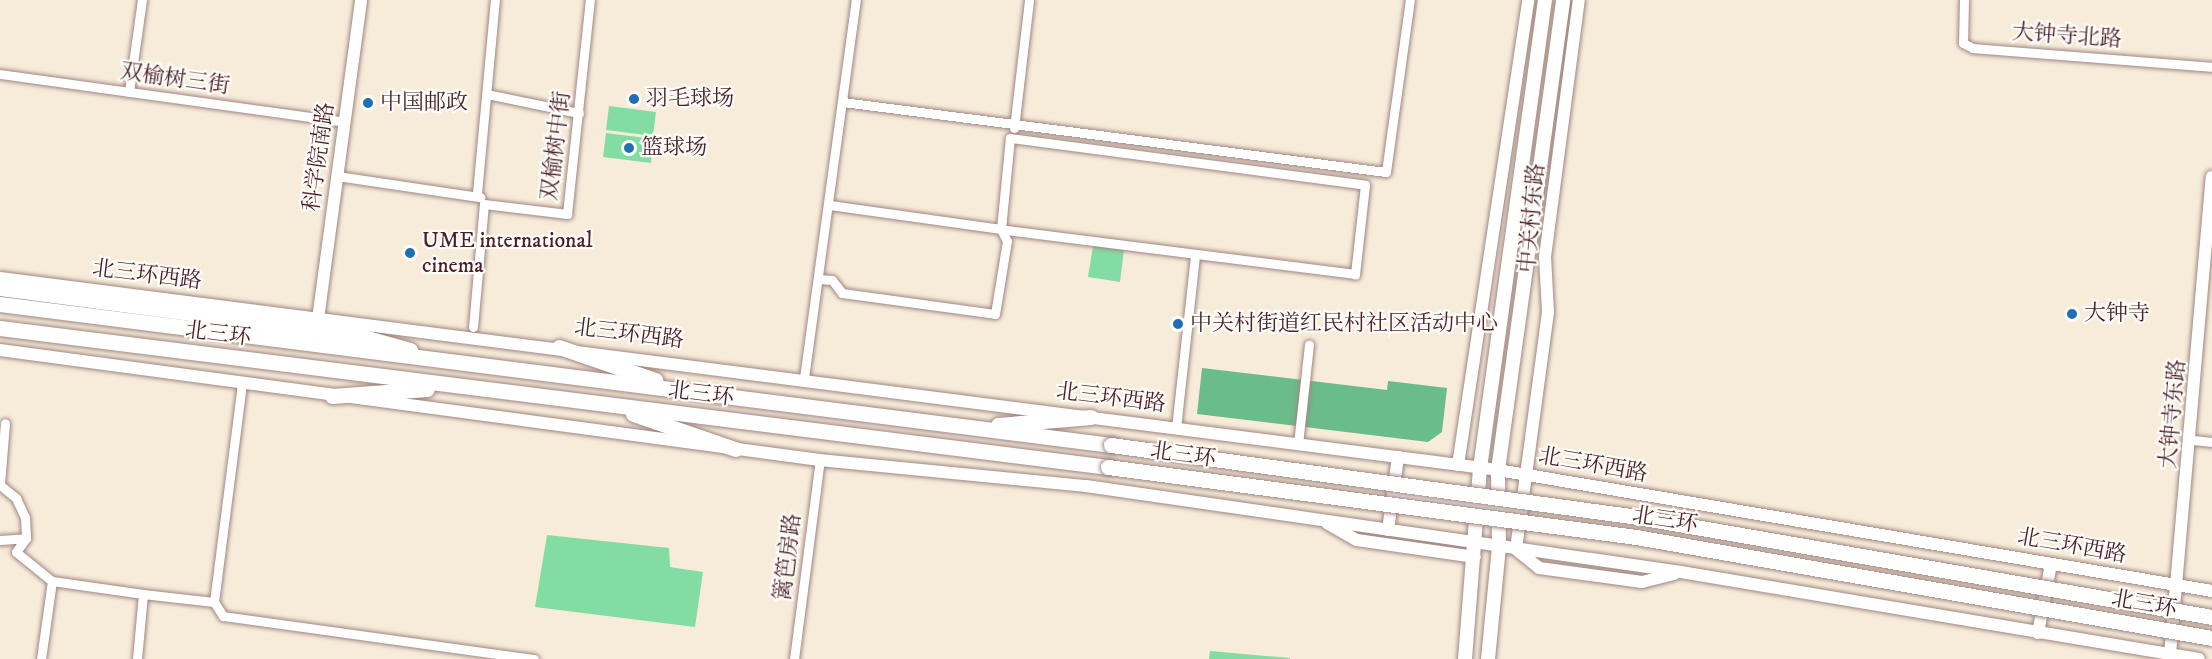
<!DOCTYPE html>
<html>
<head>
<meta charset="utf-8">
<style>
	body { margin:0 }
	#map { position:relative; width:2212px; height:659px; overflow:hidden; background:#f7ecda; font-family:"IM FELL DW Pica","Noto Serif SC",serif }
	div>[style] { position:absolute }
	.green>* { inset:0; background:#83dda3 }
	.forest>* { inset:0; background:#6abc89 }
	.roads { filter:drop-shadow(0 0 2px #a08682) drop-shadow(0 0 2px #a08682) }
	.minor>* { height:9px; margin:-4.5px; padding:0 4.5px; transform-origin:4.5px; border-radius:4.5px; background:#fff }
	.tertiary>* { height:12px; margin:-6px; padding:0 6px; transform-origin:6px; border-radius:6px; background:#fff }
	.secondary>* { height:14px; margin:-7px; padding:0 7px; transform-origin:7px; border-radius:7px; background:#fff }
	.trunk>* { height:15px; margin:-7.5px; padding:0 7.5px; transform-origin:7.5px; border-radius:7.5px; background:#fff }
	.bridges { filter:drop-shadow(0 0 2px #a08682) drop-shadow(0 0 2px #a08682) }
	.trunk-bridge>* { height:15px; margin:-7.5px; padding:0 7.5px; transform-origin:7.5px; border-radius:7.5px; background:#fff }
	.dots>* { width:16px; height:16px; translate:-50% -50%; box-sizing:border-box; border:3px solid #fdfcf7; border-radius:50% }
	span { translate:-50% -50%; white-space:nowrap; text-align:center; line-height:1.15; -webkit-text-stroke:4.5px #fdfcf7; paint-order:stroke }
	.street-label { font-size:22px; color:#4a1f2b }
	.poi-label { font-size:22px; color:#4a1f2b }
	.left { translate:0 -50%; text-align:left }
</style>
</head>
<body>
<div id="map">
	<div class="green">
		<i style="clip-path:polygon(609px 106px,656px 112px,653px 136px,606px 130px)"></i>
		<i style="clip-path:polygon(606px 133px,654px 139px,651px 163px,603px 157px)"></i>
		<i style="clip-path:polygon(1093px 246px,1124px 250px,1120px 282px,1088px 277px)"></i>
		<i style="clip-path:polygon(547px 535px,669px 548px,670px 567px,703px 572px,695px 627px,535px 607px)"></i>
		<i style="clip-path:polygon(1210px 651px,1290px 658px,1290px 659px,1209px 659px)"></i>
	</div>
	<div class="forest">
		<i style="clip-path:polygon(1202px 368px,1387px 390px,1388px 381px,1447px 388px,1442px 432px,1428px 442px,1197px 414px)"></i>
	</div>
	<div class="roads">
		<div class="minor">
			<i style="left:1964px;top:0;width:43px;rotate:91.3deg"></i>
			<i style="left:1963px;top:43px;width:11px;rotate:27deg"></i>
			<i style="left:1973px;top:48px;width:240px;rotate:4.5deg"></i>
			<i style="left:0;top:74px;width:347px;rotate:7.9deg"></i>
			<i style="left:129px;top:92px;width:93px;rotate:-82deg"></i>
			<i style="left:487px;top:94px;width:94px;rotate:11.7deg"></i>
			<i style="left:843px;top:102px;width:547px;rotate:7.35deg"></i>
			<i style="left:1386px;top:172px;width:174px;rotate:-82.1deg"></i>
			<i style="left:1014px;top:128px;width:129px;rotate:-83.3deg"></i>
			<i style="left:1010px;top:138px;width:358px;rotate:7.5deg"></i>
			<i style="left:1365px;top:185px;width:90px;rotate:96.4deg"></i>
			<i style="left:1355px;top:274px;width:357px;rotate:-172.8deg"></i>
			<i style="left:1001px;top:229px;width:91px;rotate:-84.4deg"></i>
			<i style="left:337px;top:176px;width:145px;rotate:8.4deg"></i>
			<i style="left:477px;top:193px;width:194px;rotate:-84.7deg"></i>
			<i style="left:484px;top:204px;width:84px;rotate:6.9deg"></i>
			<i style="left:567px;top:214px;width:215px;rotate:-83.9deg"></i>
			<i style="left:819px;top:279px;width:13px;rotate:4deg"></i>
			<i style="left:832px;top:280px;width:16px;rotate:52deg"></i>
			<i style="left:842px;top:293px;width:154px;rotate:7.8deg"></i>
			<i style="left:995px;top:314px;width:74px;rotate:-80.7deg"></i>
			<i style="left:1007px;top:241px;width:13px;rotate:-117deg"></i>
			<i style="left:1001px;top:229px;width:173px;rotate:-172deg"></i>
			<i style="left:473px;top:327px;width:123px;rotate:-84.9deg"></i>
			<i style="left:804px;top:378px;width:382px;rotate:-82.2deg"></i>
			<i style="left:1176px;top:428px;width:174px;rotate:-83.7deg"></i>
			<i style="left:2193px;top:440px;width:19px;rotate:6deg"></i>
			<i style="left:1298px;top:444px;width:100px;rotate:-83.7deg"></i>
			<i style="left:0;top:484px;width:61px;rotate:-85.3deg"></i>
			<i style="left:0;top:485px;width:21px;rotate:39deg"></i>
			<i style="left:16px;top:498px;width:21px;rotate:65deg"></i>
			<i style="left:25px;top:517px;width:21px;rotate:87deg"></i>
			<i style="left:26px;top:538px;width:17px;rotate:126deg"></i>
			<i style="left:16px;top:552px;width:46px;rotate:38.9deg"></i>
			<i style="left:52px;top:581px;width:92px;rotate:8.1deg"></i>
			<i style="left:143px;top:594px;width:65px;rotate:95.3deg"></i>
			<i style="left:0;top:540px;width:26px;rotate:-4deg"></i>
			<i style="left:143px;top:594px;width:71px;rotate:6.4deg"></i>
			<i style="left:214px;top:602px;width:17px;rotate:57deg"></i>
			<i style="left:223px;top:616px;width:314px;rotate:7.9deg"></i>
			<i style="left:214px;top:602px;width:220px;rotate:-82.7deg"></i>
			<i style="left:41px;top:659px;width:79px;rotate:-82deg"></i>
			<i style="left:794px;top:659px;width:201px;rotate:-82.6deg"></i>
		</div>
		<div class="tertiary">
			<i style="left:0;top:278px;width:1510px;rotate:7.3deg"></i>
			<i style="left:1498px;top:470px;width:724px;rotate:9.62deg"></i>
			<i style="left:318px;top:319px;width:322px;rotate:-82.3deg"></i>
			<i style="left:0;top:350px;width:827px;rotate:7.64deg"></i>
			<i style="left:820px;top:460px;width:267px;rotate:5.6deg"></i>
			<i style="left:1086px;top:486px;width:601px;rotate:8.22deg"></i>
			<i style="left:1681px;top:572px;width:525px;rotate:9.53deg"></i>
			<i style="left:1458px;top:465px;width:470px;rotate:-81.4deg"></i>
			<i style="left:1393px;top:493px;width:130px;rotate:7.5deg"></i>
			<i style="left:1327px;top:523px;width:34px;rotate:30deg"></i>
			<i style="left:1357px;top:540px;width:119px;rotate:8.2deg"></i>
			<i style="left:1388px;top:530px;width:74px;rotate:-82.2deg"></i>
			<i style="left:1516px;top:549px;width:239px;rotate:-82.3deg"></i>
			<i style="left:1548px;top:312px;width:55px;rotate:-93.1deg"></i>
			<i style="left:1545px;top:257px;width:259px;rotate:-82.5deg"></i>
			<i style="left:1517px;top:550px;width:28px;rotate:39deg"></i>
			<i style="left:1539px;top:568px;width:104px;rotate:7.7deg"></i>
			<i style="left:1642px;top:582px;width:33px;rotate:-14deg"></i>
			<i style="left:2038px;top:633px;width:70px;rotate:-79.3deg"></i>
			<i style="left:2170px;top:654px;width:479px;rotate:-85deg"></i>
		</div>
		<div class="secondary">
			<i style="left:1465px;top:659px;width:192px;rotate:-85.5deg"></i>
			<i style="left:1480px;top:468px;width:472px;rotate:-82.1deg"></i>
			<i style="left:1488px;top:659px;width:114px;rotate:-84.4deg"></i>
			<i style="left:1499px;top:546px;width:76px;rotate:-90.8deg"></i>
			<i style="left:1498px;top:470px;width:474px;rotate:-82.1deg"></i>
		</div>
		<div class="trunk">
			<i style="left:0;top:288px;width:359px;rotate:7.5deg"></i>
			<i style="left:356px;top:335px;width:56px;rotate:15.5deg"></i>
			<i style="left:0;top:304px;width:1120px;rotate:7.23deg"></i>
			<i style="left:0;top:328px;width:1117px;rotate:7.15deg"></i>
			<i style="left:559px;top:347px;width:102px;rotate:19deg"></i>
			<i style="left:332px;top:396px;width:95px;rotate:-4.2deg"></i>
			<i style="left:633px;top:414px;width:108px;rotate:18.9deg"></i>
			<i style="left:998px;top:425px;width:93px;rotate:-4.9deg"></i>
		</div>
	</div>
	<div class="bridges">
		<div class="trunk-bridge">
			<i style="left:1111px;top:445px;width:532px;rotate:7.78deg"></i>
			<i style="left:1638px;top:517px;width:583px;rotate:9.88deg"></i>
			<i style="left:1108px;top:467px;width:533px;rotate:7.55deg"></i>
			<i style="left:1636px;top:537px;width:585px;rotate:9.95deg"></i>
		</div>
	</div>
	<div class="dots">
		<i style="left:634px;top:99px;background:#1f6fb2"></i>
		<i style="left:368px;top:103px;background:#1f6fb2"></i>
		<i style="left:629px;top:148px;background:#1f6fb2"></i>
		<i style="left:410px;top:253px;background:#1f6fb2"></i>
		<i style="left:2072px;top:314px;background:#1f6fb2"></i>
		<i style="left:1178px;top:324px;background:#1f6fb2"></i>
	</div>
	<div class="street-label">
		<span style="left:2067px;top:36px;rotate:4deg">大钟寺北路</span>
		<span style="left:175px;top:79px;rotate:8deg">双榆树三街</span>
		<span style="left:556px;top:146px;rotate:-83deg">双榆树中街</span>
		<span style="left:319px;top:157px;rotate:-82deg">科学院南路</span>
		<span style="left:1532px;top:218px;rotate:-85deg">中关村东路</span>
		<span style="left:147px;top:275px;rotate:7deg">北三环西路</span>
		<span style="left:218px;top:334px;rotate:7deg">北三环</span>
		<span style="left:629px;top:334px;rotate:7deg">北三环西路</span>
		<span style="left:701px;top:394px;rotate:7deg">北三环</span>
		<span style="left:1111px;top:398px;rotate:7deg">北三环西路</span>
		<span style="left:2173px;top:414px;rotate:-85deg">大钟寺东路</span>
		<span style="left:1183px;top:455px;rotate:8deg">北三环</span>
		<span style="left:1593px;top:465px;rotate:10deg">北三环西路</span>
		<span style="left:1665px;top:520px;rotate:9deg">北三环</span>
		<span style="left:2072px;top:546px;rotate:10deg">北三环西路</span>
		<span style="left:788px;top:557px;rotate:-83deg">篱笆房路</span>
		<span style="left:2144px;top:604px;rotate:10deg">北三环</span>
	</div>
	<div class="poi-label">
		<span class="left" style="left:646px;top:99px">羽毛球场</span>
		<span class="left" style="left:380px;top:103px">中国邮政</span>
		<span class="left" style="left:641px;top:148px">篮球场</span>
		<span class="left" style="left:422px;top:253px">UME international<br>cinema</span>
		<span class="left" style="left:2084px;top:314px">大钟寺</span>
		<span class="left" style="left:1190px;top:324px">中关村街道红民村社区活动中心</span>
	</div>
</div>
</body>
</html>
